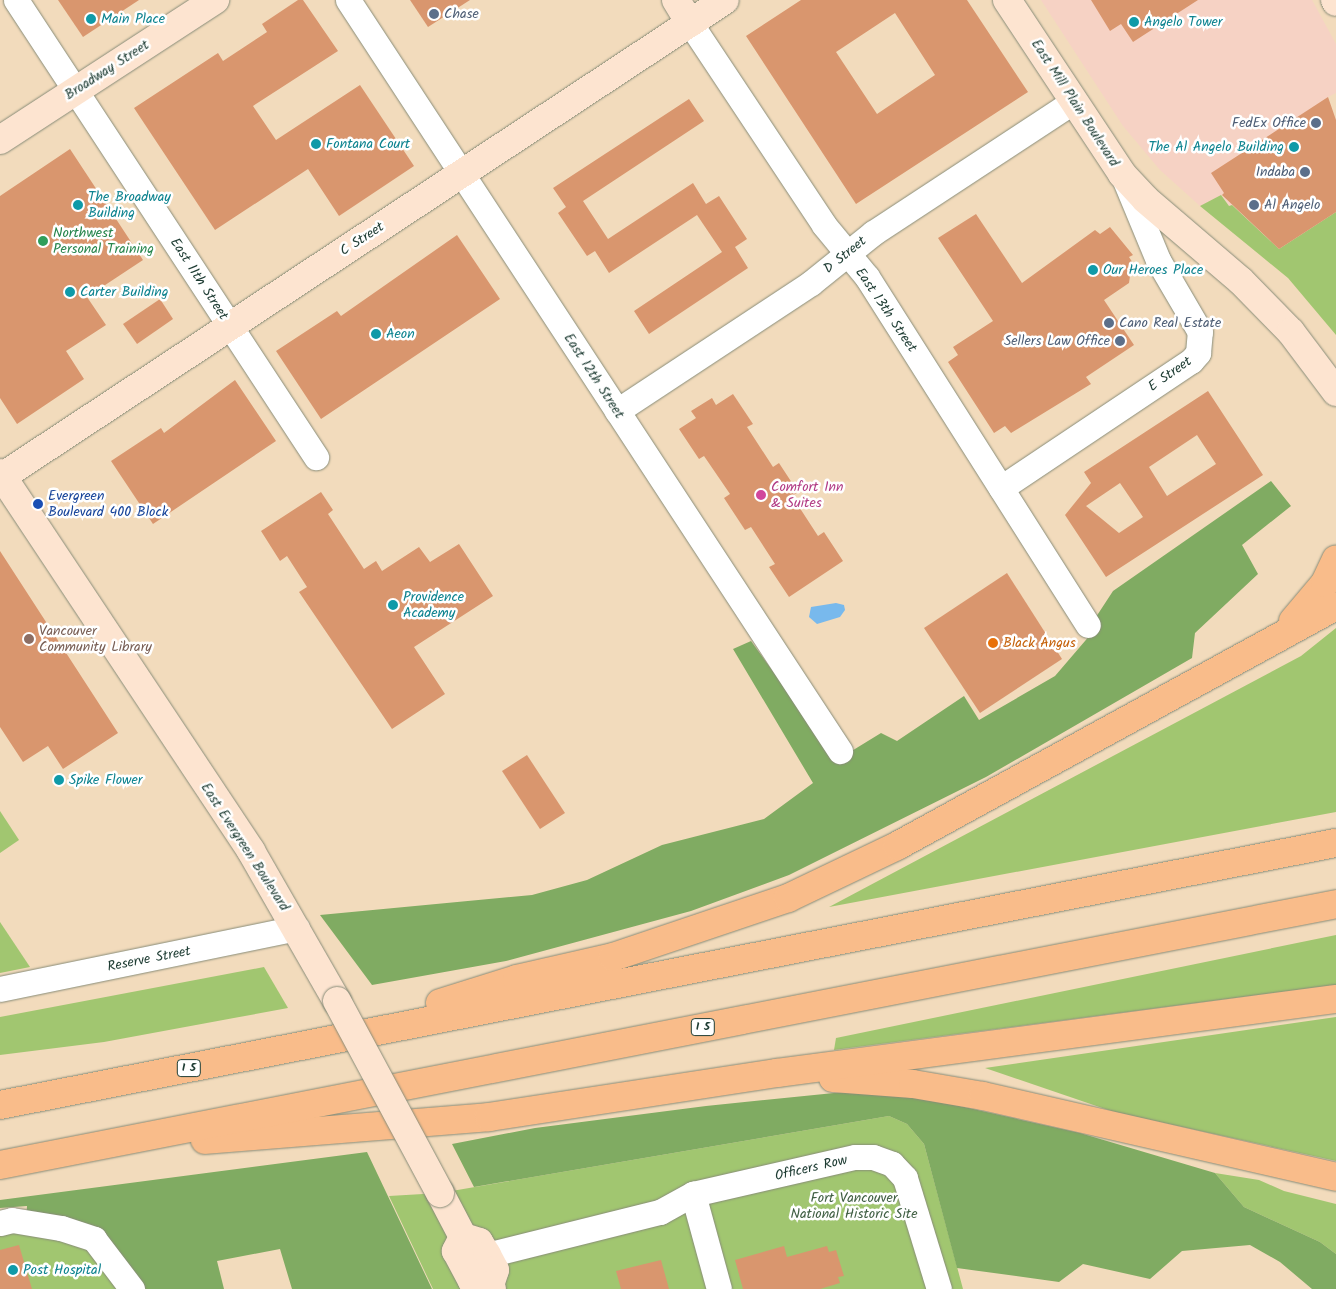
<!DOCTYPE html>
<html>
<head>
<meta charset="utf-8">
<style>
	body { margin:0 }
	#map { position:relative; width:1336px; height:1289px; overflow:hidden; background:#f2dbbc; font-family:Kalam,sans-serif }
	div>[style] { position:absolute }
	.built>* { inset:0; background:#f6d2c4 }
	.green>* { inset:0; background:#a1c670 }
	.forest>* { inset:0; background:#80ab62 }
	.water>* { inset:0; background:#78b9ed }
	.building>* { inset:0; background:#d9966e }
	.roads { filter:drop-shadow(0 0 1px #888c78) drop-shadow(0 0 1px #888c78) }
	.street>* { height:25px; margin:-12.5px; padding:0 12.5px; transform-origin:12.5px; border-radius:12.5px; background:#fff }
	.secondary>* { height:28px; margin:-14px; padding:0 14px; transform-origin:14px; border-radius:14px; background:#fde4d0 }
	.highway>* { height:28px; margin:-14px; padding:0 14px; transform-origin:14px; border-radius:14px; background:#f9bc8a }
	.bridges { filter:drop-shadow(0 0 1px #888c78) drop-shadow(0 0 1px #888c78) }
	.secondary-bridge>* { height:28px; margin:-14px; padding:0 14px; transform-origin:14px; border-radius:14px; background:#fde4d0 }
	.dots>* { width:14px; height:14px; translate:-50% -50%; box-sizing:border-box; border:2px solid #fff; border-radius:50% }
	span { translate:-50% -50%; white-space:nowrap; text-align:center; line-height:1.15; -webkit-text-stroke:5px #fff; paint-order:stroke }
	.shield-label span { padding:1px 4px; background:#fff; border:1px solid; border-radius:4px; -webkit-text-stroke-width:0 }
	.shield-label { font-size:12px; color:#1f3d34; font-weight:700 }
	.service-label { font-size:14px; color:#4e5e75 }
	.left { translate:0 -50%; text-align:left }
	.right { translate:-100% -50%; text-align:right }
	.culture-label { font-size:14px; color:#0d838f }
	.street-label { font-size:14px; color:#1f3d34 }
	.leisure-label { font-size:14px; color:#27864d }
	.hotel-label { font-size:14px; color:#b23c85 }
	.transit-label { font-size:14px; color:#164399 }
	.education-label { font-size:14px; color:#785e54 }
	.food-label { font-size:14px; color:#c56008 }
	.park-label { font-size:14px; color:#405f43 }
</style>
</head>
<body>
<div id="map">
	<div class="built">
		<i style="clip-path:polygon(1041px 0,1312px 0,1336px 44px,1336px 93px,1328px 97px,1336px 120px,1336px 212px,1279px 249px,1232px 205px,1229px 207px,1222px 195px,1200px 206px,1160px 170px,1123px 126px)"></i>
	</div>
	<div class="green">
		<i style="clip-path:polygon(1221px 195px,1229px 206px,1232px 205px,1279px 249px,1336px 212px,1336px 335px,1288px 278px,1200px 206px)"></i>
		<i style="clip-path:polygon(1336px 628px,1336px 812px,829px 907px,1301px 656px)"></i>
		<i style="clip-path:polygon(0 811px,19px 840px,0 853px)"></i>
		<i style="clip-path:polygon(0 922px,30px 967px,0 973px)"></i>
		<i style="clip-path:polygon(1336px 935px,1336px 985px,834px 1050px,836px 1038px)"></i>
		<i style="clip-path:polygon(264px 967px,288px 1008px,104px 1042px,0 1055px,0 1017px)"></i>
		<i style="clip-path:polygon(1336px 1017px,1336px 1161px,1114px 1112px,985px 1068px)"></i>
		<i style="clip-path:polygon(889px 1116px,907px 1124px,924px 1144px,963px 1289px,433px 1289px,389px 1196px,440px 1193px)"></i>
		<i style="clip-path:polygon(1215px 1173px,1259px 1180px,1284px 1191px,1336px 1204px,1336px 1254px,1320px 1242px,1244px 1207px)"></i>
		<i style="clip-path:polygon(0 1223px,61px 1228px,132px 1289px,0 1289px)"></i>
	</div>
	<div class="forest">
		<i style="clip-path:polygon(1271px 481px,1291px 506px,1242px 545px,1258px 574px,1195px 633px,1192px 658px,986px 777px,789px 875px,691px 911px,506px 961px,372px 985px,320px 915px,532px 895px,587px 880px,662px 845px,764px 819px,813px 783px,733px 649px,751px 641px,837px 760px,881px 733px,897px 741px,964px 696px,979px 720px,1055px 676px,1091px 634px,1096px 617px,1113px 591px)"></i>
		<i style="clip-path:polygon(897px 1092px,1080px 1133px,1215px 1173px,1244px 1207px,1320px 1242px,1336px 1254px,1336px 1289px,1312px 1289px,1280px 1262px,1250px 1245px,1182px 1251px,1150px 1279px,1083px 1264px,1059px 1282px,957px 1268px,924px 1144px,907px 1124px,889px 1116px,474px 1187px,452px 1144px,535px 1128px,706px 1106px,834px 1093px)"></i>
		<i style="clip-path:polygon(367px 1152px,432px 1289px,292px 1289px,280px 1249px,217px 1261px,224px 1289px,132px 1289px,94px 1239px,26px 1221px,27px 1206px,0 1208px,0 1200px)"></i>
	</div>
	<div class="water">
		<i style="clip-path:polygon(836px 603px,844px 605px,845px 610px,840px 617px,817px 624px,809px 617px,811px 607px)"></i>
	</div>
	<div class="building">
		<i style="clip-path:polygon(58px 0,139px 0,83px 37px)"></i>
		<i style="clip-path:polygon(298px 0,303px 0,338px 51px,253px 106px,276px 140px,360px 85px,414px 166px,339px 216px,308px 169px,215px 230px,134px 108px,218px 53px,223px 61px,267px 32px,262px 24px)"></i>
		<i style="clip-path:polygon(410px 0,470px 0,428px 27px)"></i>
		<i style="clip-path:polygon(evenodd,801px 0,967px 0,1028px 92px,856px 204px,746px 36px,801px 0,895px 13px,935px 75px,877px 114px,836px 52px,895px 13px)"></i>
		<i style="clip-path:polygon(1091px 0,1198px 0,1133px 42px,1121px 24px,1110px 31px)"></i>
		<i style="clip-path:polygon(1328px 97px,1336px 120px,1336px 212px,1279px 249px,1222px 195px,1224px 193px,1211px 173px)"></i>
		<i style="clip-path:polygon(689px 99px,704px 121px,583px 201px,608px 239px,693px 183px,706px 204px,719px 196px,747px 239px,735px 247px,748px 268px,649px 334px,634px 311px,722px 252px,697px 215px,609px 273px,595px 251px,587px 256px,558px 213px,566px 207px,553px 188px)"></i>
		<i style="clip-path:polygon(70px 149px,143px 260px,87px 297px,106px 325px,66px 351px,84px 379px,17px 424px,0 398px,0 196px)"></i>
		<i style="clip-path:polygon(976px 214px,1022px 283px,1095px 230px,1100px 234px,1110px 227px,1133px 255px,1129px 257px,1138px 271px,1130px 276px,1129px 283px,1104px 300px,1134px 345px,1086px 377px,1091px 384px,1011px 433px,1005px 426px,994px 433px,948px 362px,958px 355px,953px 347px,993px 321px,938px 238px)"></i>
		<i style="clip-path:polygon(457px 235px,500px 299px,321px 419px,276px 351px,337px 311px,341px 316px)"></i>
		<i style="clip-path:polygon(160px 299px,173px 319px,137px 344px,123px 324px)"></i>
		<i style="clip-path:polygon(235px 380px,276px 441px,153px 524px,111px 461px,161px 428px,164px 433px)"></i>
		<i style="clip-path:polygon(evenodd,1208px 391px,1263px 475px,1106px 577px,1065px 515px,1091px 483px,1084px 472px,1208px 391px,1197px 435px,1216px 464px,1167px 496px,1149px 467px,1197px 435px,1208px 391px,1120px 483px,1143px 517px,1119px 533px,1086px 506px,1120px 483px)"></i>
		<i style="clip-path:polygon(733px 394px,753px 424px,747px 427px,773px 467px,779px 463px,798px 492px,792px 496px,818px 536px,824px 532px,843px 561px,789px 597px,769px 567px,775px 564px,751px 527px,745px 530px,724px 498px,730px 494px,704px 456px,699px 459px,679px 429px,696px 418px,691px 411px,712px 398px,716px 405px)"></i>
		<i style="clip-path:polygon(321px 492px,333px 510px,328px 514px,364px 569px,376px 561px,382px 571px,419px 547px,430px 562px,459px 544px,493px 596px,414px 647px,445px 694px,392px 729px,299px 592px,307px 587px,287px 556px,280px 561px,261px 531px)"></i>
		<i style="clip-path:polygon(0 551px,118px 733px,63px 769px,48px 746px,23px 762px,0 727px)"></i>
		<i style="clip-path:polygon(1007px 573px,1062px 659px,980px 713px,924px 628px)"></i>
		<i style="clip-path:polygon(527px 755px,565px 813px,540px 829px,502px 771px)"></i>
		<i style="clip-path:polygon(19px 1245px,32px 1289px,0 1289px,0 1250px)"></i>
		<i style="clip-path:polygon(784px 1246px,787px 1257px,827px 1246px,829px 1252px,836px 1250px,844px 1276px,838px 1277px,840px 1283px,820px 1289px,743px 1289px,735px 1260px)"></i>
		<i style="clip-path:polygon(661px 1260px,669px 1289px,621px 1289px,616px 1271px)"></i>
	</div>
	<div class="roads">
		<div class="street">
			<i style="left:16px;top:0;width:547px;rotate:56.72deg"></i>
			<i style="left:348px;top:0;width:898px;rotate:56.77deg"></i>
			<i style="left:690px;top:23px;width:242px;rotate:56.4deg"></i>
			<i style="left:824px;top:225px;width:67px;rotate:50.4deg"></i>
			<i style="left:867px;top:277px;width:412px;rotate:57.6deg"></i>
			<i style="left:617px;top:411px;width:232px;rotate:-33.4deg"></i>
			<i style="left:811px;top:283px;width:80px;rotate:-38.9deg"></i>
			<i style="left:873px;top:233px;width:240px;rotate:-33.3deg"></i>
			<i style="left:1001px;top:488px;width:229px;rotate:-33.8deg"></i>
			<i style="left:1191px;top:361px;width:11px;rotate:-49deg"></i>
			<i style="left:1198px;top:353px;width:21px;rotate:-85deg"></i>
			<i style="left:1200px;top:332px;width:83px;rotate:-120.3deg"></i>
			<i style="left:1158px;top:260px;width:89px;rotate:-112.5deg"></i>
			<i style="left:0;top:989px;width:303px;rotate:-11.6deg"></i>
			<i style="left:693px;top:1194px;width:98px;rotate:74.7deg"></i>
			<i style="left:0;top:1223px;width:12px;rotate:-14deg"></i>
			<i style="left:12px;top:1220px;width:50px;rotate:9.3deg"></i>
			<i style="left:61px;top:1228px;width:35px;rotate:18deg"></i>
			<i style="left:94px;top:1239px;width:63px;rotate:52.8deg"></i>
			<i style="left:487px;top:1255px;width:178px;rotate:-14deg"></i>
			<i style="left:660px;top:1212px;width:38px;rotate:-29deg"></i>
			<i style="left:693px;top:1194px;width:166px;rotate:-12.9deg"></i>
			<i style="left:855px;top:1157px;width:18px"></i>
			<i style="left:873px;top:1157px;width:20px;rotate:20deg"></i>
			<i style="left:892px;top:1164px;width:19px;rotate:47deg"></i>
			<i style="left:905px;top:1178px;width:116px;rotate:73deg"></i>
		</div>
		<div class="secondary">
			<i style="left:676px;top:0;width:27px;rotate:59deg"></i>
			<i style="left:1007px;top:0;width:209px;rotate:56.5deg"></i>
			<i style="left:1122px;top:174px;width:34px;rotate:47deg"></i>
			<i style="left:1145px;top:199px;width:126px;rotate:40.5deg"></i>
			<i style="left:1241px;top:281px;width:71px;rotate:45.6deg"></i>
			<i style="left:1291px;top:332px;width:75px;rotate:53.1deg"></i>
			<i style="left:1335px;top:0;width:2px;rotate:63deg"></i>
			<i style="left:0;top:140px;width:257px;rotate:-33.1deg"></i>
			<i style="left:0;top:473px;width:454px;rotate:56.4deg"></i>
			<i style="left:251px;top:851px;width:173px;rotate:60.2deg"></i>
			<i style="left:0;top:478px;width:868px;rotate:-33.4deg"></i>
			<i style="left:440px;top:1193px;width:50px;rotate:62.4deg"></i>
			<i style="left:463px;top:1237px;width:17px;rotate:17deg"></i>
			<i style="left:479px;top:1242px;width:15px;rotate:58deg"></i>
			<i style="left:487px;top:1255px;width:17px;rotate:62deg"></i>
			<i style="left:495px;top:1270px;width:16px;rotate:108deg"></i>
			<i style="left:463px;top:1237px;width:16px;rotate:117deg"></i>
			<i style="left:456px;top:1251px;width:34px;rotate:62deg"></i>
			<i style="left:472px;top:1281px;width:18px;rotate:13deg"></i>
			<i style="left:490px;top:1285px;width:4px;rotate:63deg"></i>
		</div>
		<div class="highway">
			<i style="left:1293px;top:621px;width:50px;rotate:-49.9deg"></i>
			<i style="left:1325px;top:583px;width:26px;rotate:-65deg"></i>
			<i style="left:440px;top:1003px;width:81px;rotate:-17.3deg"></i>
			<i style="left:517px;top:979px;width:98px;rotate:-12.9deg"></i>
			<i style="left:613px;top:957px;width:185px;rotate:-18.6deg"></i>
			<i style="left:788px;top:898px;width:121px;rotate:-25.5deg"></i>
			<i style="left:897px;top:846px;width:500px;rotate:-28.67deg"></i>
			<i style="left:833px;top:1078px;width:80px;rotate:4.3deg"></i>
			<i style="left:913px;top:1084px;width:71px;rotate:9.7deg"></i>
			<i style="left:983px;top:1096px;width:362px;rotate:12.9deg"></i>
			<i style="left:0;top:1105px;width:1361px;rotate:-11.1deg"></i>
			<i style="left:205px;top:1140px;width:285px;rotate:-4.6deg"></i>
			<i style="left:489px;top:1117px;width:291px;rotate:-8.7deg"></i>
			<i style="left:777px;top:1073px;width:564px;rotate:-7.54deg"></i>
			<i style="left:0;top:1165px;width:1361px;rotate:-11.05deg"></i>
		</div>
	</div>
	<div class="bridges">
		<div class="secondary-bridge">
			<i style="left:337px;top:1001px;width:218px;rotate:61.8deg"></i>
		</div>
	</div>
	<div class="dots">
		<i style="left:434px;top:14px;background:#5c6f8a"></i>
		<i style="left:91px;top:19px;background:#0f9aa8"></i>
		<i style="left:1134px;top:22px;background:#0f9aa8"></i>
		<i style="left:1316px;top:123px;background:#5c6f8a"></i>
		<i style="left:316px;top:144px;background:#0f9aa8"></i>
		<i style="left:1294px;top:147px;background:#0f9aa8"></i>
		<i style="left:1305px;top:172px;background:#5c6f8a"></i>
		<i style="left:78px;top:205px;background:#0f9aa8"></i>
		<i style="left:1254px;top:205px;background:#5c6f8a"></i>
		<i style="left:43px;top:241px;background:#2e9e5b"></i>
		<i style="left:1093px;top:270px;background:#0f9aa8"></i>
		<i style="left:70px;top:292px;background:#0f9aa8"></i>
		<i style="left:1109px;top:323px;background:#5c6f8a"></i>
		<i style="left:376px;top:334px;background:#0f9aa8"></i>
		<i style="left:1120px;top:341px;background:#5c6f8a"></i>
		<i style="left:761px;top:495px;background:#d1479c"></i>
		<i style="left:38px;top:504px;background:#1a4fb4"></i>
		<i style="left:393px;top:605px;background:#0f9aa8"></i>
		<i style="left:29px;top:639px;background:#8d6e63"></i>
		<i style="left:993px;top:643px;background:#e8710a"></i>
		<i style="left:59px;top:780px;background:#0f9aa8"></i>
		<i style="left:13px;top:1270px;background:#0f9aa8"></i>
	</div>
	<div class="shield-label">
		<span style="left:703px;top:1027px">I 5</span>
		<span style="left:189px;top:1068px">I 5</span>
	</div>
	<div class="service-label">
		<span class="left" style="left:444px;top:14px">Chase</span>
		<span class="right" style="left:1306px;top:123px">FedEx Office</span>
		<span class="right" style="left:1295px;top:172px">Indaba</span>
		<span class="left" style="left:1264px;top:205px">Al Angelo</span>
		<span class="left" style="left:1119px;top:323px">Cano Real Estate</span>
		<span class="right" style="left:1110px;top:341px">Sellers Law Office</span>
	</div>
	<div class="culture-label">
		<span class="left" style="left:101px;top:19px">Main Place</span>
		<span class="left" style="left:1144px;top:22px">Angelo Tower</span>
		<span class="left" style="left:326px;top:144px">Fontana Court</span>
		<span class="right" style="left:1284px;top:147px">The Al Angelo Building</span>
		<span class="left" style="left:88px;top:205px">The Broadway<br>Building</span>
		<span class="left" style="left:1103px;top:270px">Our Heroes Place</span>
		<span class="left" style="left:80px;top:292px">Carter Building</span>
		<span class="left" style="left:386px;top:334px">Aeon</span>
		<span class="left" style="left:403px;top:605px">Providence<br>Academy</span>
		<span class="left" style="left:69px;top:780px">Spike Flower</span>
		<span class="left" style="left:23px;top:1270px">Post Hospital</span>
	</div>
	<div class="street-label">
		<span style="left:107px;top:70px;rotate:-33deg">Broadway Street</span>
		<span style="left:1075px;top:103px;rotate:57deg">East Mill Plain Boulevard</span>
		<span style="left:362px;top:239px;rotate:-33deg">C Street</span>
		<span style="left:845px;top:255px;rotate:-39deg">D Street</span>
		<span style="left:199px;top:279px;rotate:57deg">East 11th Street</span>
		<span style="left:886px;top:310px;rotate:56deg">East 13th Street</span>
		<span style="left:1170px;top:374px;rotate:-35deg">E Street</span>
		<span style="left:594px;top:376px;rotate:57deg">East 12th Street</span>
		<span style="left:245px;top:847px;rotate:57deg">East Evergreen Boulevard</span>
		<span style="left:149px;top:959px;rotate:-11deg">Reserve Street</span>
		<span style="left:811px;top:1168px;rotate:-13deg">Officers Row</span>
	</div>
	<div class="leisure-label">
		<span class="left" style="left:53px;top:241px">Northwest<br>Personal Training</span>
	</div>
	<div class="hotel-label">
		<span class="left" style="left:771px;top:495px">Comfort Inn<br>&amp; Suites</span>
	</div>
	<div class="transit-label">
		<span class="left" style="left:48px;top:504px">Evergreen<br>Boulevard 400 Block</span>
	</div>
	<div class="education-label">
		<span class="left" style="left:39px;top:639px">Vancouver<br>Community Library</span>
	</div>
	<div class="food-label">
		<span class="left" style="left:1003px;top:643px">Black Angus</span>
	</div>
	<div class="park-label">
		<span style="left:854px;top:1206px">Fort Vancouver<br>National Historic Site</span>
	</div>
</div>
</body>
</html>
